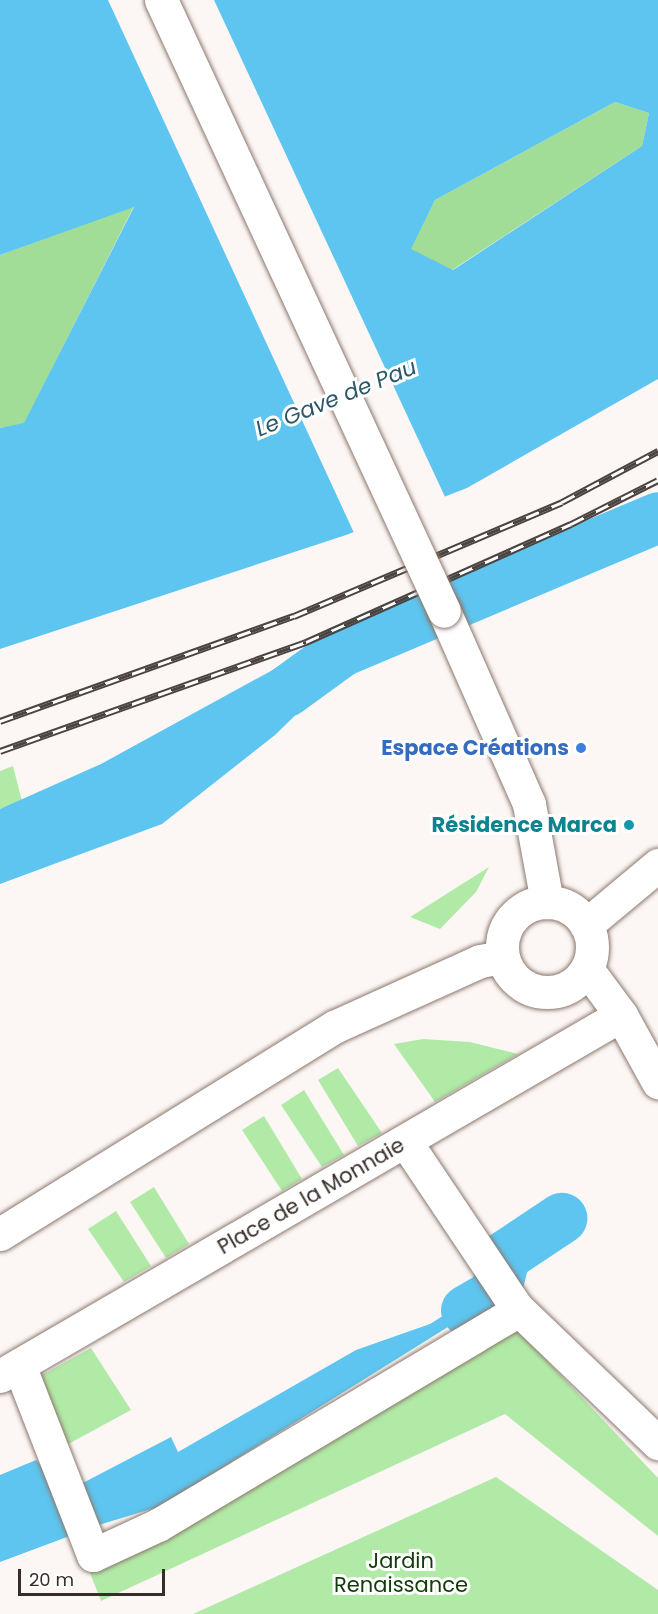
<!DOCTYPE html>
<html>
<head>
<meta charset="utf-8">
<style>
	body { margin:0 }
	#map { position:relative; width:658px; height:1614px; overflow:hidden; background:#fcf7f5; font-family:Poppins,sans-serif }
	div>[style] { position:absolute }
	.green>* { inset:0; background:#b1eaa7 }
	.forest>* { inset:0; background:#a2dd97 }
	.water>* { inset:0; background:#5dc5ef }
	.pier>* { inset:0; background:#fcf7f5 }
	.canal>* { height:51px; margin:-25.5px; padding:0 25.5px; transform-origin:25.5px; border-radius:25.5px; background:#5dc5ef }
	.roads { filter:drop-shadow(0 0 2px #8c786e) drop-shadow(0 0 2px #8c786e) }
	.street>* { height:33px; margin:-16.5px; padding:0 16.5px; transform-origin:16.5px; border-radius:16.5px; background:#fff }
	.secondary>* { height:33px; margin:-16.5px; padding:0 16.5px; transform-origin:16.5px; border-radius:16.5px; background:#fff }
	.secondary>.ring { margin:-16.5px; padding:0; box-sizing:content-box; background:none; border:33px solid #fff; border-radius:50% }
	.rail>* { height:7px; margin-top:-3.5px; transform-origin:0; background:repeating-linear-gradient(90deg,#fff 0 14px,#4b433f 0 28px); box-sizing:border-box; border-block:2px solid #4b433f }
	.bridges { filter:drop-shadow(0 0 2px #8c786e) drop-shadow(0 0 2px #8c786e) }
	.secondary-bridge>* { height:33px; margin:-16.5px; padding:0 16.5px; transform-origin:16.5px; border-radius:16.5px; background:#fff }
	.dots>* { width:16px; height:16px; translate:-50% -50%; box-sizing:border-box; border:3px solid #fff; border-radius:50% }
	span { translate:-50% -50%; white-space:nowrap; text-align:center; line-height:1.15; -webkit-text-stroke:6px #fff; paint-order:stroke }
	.shop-label { font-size:21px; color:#366cbe; font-weight:700 }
	.right { translate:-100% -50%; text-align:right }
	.culture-label { font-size:21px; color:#0d838f; font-weight:700 }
	.street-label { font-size:21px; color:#372e2a }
	.park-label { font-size:21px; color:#133a0b }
	.water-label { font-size:22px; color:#2b5769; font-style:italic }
	.scale { position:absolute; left:18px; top:1569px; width:147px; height:27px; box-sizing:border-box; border:3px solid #372e2a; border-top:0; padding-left:8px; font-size:18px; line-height:21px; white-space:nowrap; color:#372e2a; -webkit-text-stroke:4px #fff; paint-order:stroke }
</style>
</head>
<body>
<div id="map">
	<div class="green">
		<i style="clip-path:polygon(13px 766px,22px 801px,0 809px,0 771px)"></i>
		<i style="clip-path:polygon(489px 867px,476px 892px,440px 929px,410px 917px)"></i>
		<i style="clip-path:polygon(423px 1039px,470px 1042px,518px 1054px,435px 1102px,394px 1044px)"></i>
		<i style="clip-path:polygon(338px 1068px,382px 1133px,358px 1146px,318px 1080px)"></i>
		<i style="clip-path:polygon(304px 1090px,344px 1155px,322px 1167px,281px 1105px)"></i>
		<i style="clip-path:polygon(264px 1116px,302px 1179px,282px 1191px,242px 1130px)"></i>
		<i style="clip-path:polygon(154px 1187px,189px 1244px,166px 1258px,130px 1202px)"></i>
		<i style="clip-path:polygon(116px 1211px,151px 1266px,124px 1282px,88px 1229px)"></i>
		<i style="clip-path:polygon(518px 1330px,658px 1478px,658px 1536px,505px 1414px,101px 1601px,90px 1573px)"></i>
		<i style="clip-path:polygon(91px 1348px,131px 1410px,61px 1448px,33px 1380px)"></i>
		<i style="clip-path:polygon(496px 1477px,658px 1590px,658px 1614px,193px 1614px)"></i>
	</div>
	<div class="forest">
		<i style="clip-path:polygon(615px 102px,649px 113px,642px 146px,452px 270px,410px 249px,435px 200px)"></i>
		<i style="clip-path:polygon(134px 206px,24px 424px,0 428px,0 255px)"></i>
	</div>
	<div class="water">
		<i style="clip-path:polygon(evenodd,0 0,658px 0,658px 379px,467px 488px,346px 535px,0 649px,0 428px,24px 423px,134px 207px,0 255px,0 0,615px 102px,649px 113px,642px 146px,453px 270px,411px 249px,435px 200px,615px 102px)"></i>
		<i style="clip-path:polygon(331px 638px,350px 662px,275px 735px,162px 824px,0 884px,0 809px,101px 764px)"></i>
		<i style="clip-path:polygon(489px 1287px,496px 1297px,161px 1506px,89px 1528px,75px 1487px,171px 1437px,178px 1452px,356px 1350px,430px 1324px)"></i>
		<i style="clip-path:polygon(36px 1460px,54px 1480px,75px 1534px,0 1562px,0 1475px)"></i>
	</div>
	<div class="pier">
		<i style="clip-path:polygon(108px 0,214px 0,446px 499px,355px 535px)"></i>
	</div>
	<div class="canal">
		<i style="left:286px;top:691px;width:68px;rotate:-36deg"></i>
		<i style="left:341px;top:651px;width:344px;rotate:-22.9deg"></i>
		<i style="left:466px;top:1310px;width:34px;rotate:-30deg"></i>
		<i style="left:495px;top:1293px;width:38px;rotate:-76deg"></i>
		<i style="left:504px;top:1256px;width:69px;rotate:-33.7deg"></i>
	</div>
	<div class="roads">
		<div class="street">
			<i style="left:586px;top:925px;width:94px;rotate:-39.8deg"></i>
			<i style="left:405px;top:1141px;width:200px;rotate:56.2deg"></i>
			<i style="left:516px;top:1307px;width:197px;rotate:43.8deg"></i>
			<i style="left:19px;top:1365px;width:204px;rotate:68.7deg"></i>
			<i style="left:93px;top:1555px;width:72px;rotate:-24.8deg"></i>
			<i style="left:158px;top:1525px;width:419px;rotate:-30.8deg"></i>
			<i style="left:0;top:1376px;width:718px;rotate:-30.17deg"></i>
		</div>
		<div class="secondary">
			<i style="left:444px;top:611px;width:211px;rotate:66.2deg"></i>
			<i style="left:529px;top:804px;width:100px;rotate:79.6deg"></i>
			<i class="ring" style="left:502px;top:902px;width:57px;height:57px"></i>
			<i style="left:587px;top:969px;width:57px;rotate:53.5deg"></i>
			<i style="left:621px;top:1015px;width:77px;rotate:61.1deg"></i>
			<i style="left:0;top:1234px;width:393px;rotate:-31.8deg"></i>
			<i style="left:334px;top:1027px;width:160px;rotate:-24.3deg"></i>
			<i style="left:480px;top:961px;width:23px;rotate:-10deg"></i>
		</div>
	</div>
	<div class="rail">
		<i style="left:0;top:721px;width:312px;rotate:-19.7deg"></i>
		<i style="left:294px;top:616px;width:291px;rotate:-23deg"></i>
		<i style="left:562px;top:502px;width:109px;rotate:-28deg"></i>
		<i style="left:0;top:751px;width:325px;rotate:-19.6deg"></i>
		<i style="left:306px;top:642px;width:290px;rotate:-24deg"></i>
		<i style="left:571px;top:524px;width:97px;rotate:-26.8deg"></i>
	</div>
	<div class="bridges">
		<div class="secondary-bridge">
			<i style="left:161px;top:0;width:673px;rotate:65.15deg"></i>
		</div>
	</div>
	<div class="dots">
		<i style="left:581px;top:748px;background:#3f7fe0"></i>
		<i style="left:629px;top:825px;background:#0f9aa8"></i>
	</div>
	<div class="shop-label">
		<span class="right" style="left:569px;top:748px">Espace Créations</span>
	</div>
	<div class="culture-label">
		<span class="right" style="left:617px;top:825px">Résidence Marca</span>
	</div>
	<div class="street-label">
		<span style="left:311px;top:1196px;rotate:-30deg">Place de la Monnaie</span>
	</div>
	<div class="park-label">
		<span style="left:401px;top:1573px">Jardin<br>Renaissance</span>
	</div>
	<div class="water-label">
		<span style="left:336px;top:398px;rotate:-22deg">Le Gave de Pau</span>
	</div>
	<div class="scale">20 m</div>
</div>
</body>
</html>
